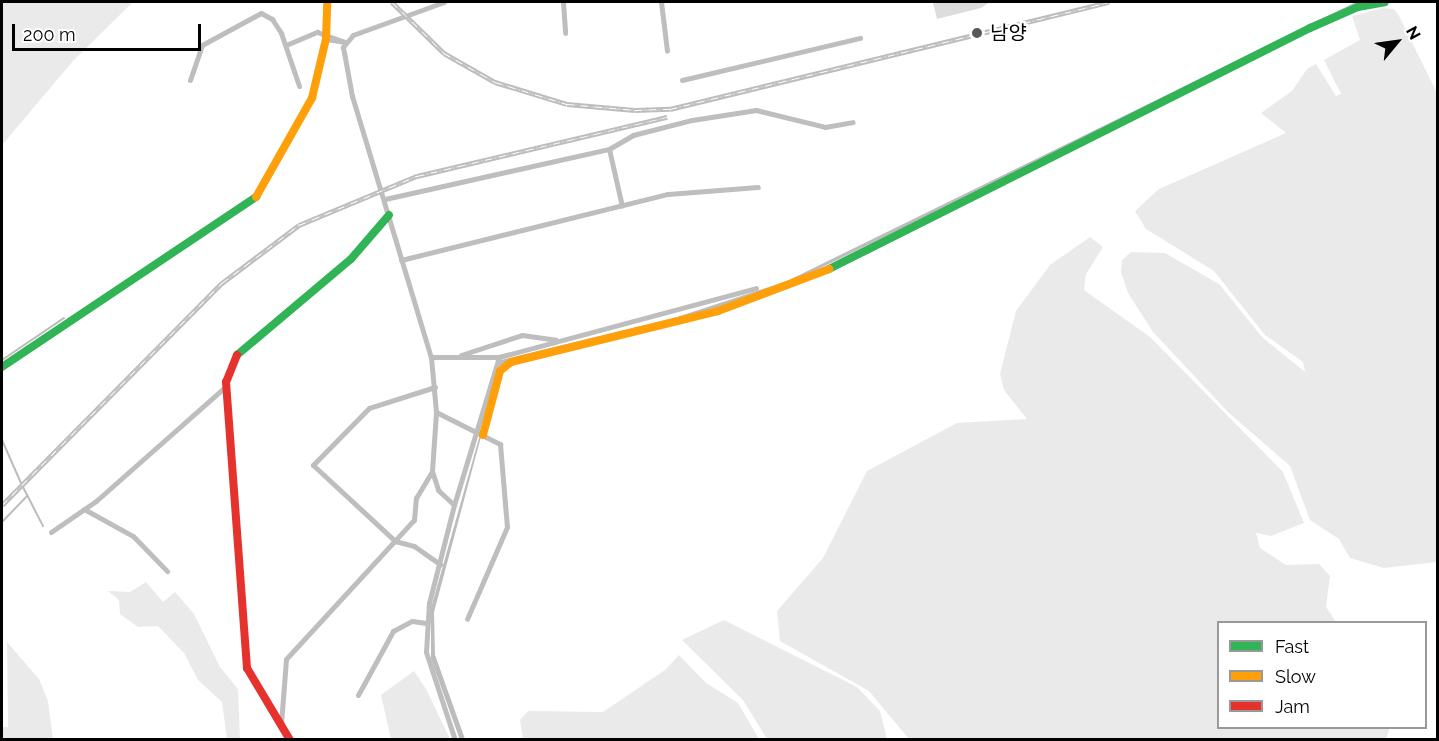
<!DOCTYPE html>
<html>
<head>
<meta charset="utf-8">
<style>
	body { margin:0 }
	#map { position:relative; width:1439px; height:741px; overflow:hidden; background:#fff; font-family:Raleway,"Noto Sans KR",sans-serif }
	div>[style] { position:absolute }
	.green>* { inset:0; background:#eaeaea }
	.water>* { inset:0; background:#bcbcbc }
	.stream>* { height:2px; margin:-1px; padding:0 1px; transform-origin:1px; border-radius:1px; background:#bcbcbc }
	.building>* { inset:0; background:#ddd }
	.street>* { height:5px; margin:-2.5px; padding:0 2.5px; transform-origin:2.5px; border-radius:2.5px; background:#bebebe }
	.fast>* { height:8px; margin:-4px; padding:0 4px; transform-origin:4px; border-radius:4px; background:#30b455 }
	.slow>* { height:8px; margin:-4px; padding:0 4px; transform-origin:4px; border-radius:4px; background:#ff9f0a }
	.jam>* { height:8px; margin:-4px; padding:0 4px; transform-origin:4px; border-radius:4px; background:#e5322d }
	.rail>* { height:4.5px; margin-top:-2.25px; transform-origin:0; background:repeating-linear-gradient(90deg,#fff 0 7px,#bdbdbd 0 14px); box-sizing:border-box; border-block:2px solid #bdbdbd }
	.dots>* { width:16px; height:16px; translate:-50% -50%; box-sizing:border-box; border:3px solid #fff; border-radius:50% }
	span { translate:-50% -50%; white-space:nowrap; text-align:center; line-height:1.15; -webkit-text-stroke:4.5px #fff; paint-order:stroke }
	.poi-label { font-size:20px; color:#000 }
	.left { translate:0 -50%; text-align:left }
	.frame { position:absolute; inset:0; border:3px solid #000; pointer-events:none }
	.legend { position:absolute; left:1217px; top:621px; width:210px; height:108px; box-sizing:border-box; background:#fff; border:2px solid #999; margin:0; padding:8px 10px; list-style:none; font-size:18px; color:#000 }
	.legend li { display:flex; align-items:center; gap:12px; height:30px }
	.legend b { width:30px; border:2px solid #999 }
	.north { position:absolute; left:1367px; top:12px; width:60px; height:60px; -webkit-text-stroke:4px #fff; paint-order:stroke; rotate:61deg; font-size:16px; font-weight:700; line-height:24px; text-align:center; color:#000 }
	.north::after { content:''; display:block; margin:auto; width:21px; height:27px; background:#000; clip-path:polygon(50% 0,100% 100%,50% 72%,0 100%) }
	.scale { position:absolute; left:12px; top:24px; width:189px; height:27px; box-sizing:border-box; border:3px solid #000; border-top:0; padding-left:8px; font-size:18px; line-height:21px; white-space:nowrap; color:#000; -webkit-text-stroke:4px #fff; paint-order:stroke }
</style>
</head>
<body>
<div id="map">
	<div class="green">
		<i style="clip-path:polygon(2px 2px,133px 2px,73px 61px,2px 145px)"></i>
		<i style="clip-path:polygon(1383px 8px,1394px 9px,1399px 16px,1438px 95px,1437px 562px,1384px 568px,1350px 558px,1339px 539px,1310px 520px,1290px 466px,1229px 413px,1153px 332px,1128px 293px,1121px 272px,1122px 260px,1131px 252px,1165px 253px,1219px 284px,1262px 337px,1305px 372px,1303px 362px,1265px 335px,1214px 271px,1146px 229px,1135px 211px,1159px 189px,1286px 133px,1261px 113px,1292px 91px,1307px 69px,1316px 64px,1336px 96px,1341px 94px,1324px 60px,1360px 40px,1352px 16px)"></i>
		<i style="clip-path:polygon(1090px 237px,1103px 247px,1086px 274px,1084px 290px,1150px 337px,1283px 472px,1304px 523px,1271px 536px,1256px 533px,1260px 548px,1286px 565px,1319px 564px,1330px 576px,1326px 607px,1336px 622px,1218px 622px,1218px 728px,1390px 728px,1386px 739px,909px 739px,869px 691px,780px 641px,777px 611px,823px 558px,867px 471px,957px 423px,1027px 419px,1004px 390px,1000px 374px,1016px 311px,1050px 265px)"></i>
		<i style="clip-path:polygon(146px 582px,163px 602px,175px 592px,194px 614px,220px 667px,238px 689px,240px 739px,227px 739px,222px 702px,198px 680px,184px 653px,158px 626px,138px 627px,120px 614px,119px 600px,108px 591px,130px 592px)"></i>
		<i style="clip-path:polygon(724px 620px,857px 687px,880px 711px,887px 739px,767px 739px,743px 700px,682px 640px)"></i>
		<i style="clip-path:polygon(7px 642px,39px 679px,48px 701px,53px 739px,2px 739px,2px 727px,8px 727px)"></i>
		<i style="clip-path:polygon(679px 655px,706px 683px,738px 703px,759px 739px,523px 739px,520px 720px,528px 711px,603px 712px,665px 670px)"></i>
		<i style="clip-path:polygon(414px 671px,426px 689px,450px 739px,391px 739px,381px 695px)"></i>
	</div>
	<div class="water">
		<i style="clip-path:polygon(1356px 2px,1363px 2px,788px 284px,719px 308px,509px 361px,493px 392px,434px 612px,435px 655px,465px 739px,460px 740px,431px 659px,431px 608px,501px 360px,674px 318px,787px 281px)"></i>
	</div>
	<div class="stream">
		<i style="left:2px;top:360px;width:75px;rotate:-34.1deg"></i>
		<i style="left:2px;top:440px;width:47px;rotate:66.2deg"></i>
		<i style="left:23px;top:487px;width:44px;rotate:62.9deg"></i>
		<i style="left:2px;top:522px;width:36px;rotate:-46deg"></i>
	</div>
	<div class="building">
		<i style="clip-path:polygon(990px 2px,981px 8px,937px 19px,933px 3px)"></i>
	</div>
	<div class="street">
		<i style="left:444px;top:2px;width:97px;rotate:160.1deg"></i>
		<i style="left:353px;top:35px;width:16px;rotate:130deg"></i>
		<i style="left:343px;top:47px;width:50px;rotate:79.6deg"></i>
		<i style="left:352px;top:96px;width:273px;rotate:73.2deg"></i>
		<i style="left:431px;top:357px;width:68px"></i>
		<i style="left:499px;top:357px;width:266px;rotate:-15deg"></i>
		<i style="left:563px;top:2px;width:31px;rotate:86deg"></i>
		<i style="left:661px;top:2px;width:49px;rotate:83deg"></i>
		<i style="left:326px;top:39px;width:18px;rotate:9deg"></i>
		<i style="left:286px;top:45px;width:34px;rotate:-23deg"></i>
		<i style="left:317px;top:32px;width:29px;rotate:20deg"></i>
		<i style="left:190px;top:80px;width:37px;rotate:-71deg"></i>
		<i style="left:202px;top:45px;width:67px;rotate:-28.5deg"></i>
		<i style="left:261px;top:13px;width:13px;rotate:29deg"></i>
		<i style="left:272px;top:19px;width:17px;rotate:57deg"></i>
		<i style="left:281px;top:33px;width:56px;rotate:71.2deg"></i>
		<i style="left:682px;top:80px;width:183px;rotate:-13.3deg"></i>
		<i style="left:609px;top:149px;width:58px;rotate:77.2deg"></i>
		<i style="left:385px;top:199px;width:230px;rotate:-12.6deg"></i>
		<i style="left:609px;top:149px;width:28px;rotate:-30deg"></i>
		<i style="left:633px;top:135px;width:61px;rotate:-14.3deg"></i>
		<i style="left:692px;top:120px;width:65px;rotate:-8.9deg"></i>
		<i style="left:756px;top:110px;width:71px;rotate:13.8deg"></i>
		<i style="left:825px;top:127px;width:28px;rotate:-10deg"></i>
		<i style="left:401px;top:260px;width:275px;rotate:-13.9deg"></i>
		<i style="left:668px;top:194px;width:90px;rotate:-4.4deg"></i>
		<i style="left:461px;top:355px;width:64px;rotate:-18.2deg"></i>
		<i style="left:522px;top:335px;width:34px;rotate:8deg"></i>
		<i style="left:435px;top:387px;width:69px;rotate:162.3deg"></i>
		<i style="left:369px;top:408px;width:80px;rotate:134.5deg"></i>
		<i style="left:313px;top:465px;width:112px;rotate:42.8deg"></i>
		<i style="left:395px;top:541px;width:20px;rotate:15deg"></i>
		<i style="left:414px;top:546px;width:32px;rotate:35deg"></i>
		<i style="left:436px;top:412px;width:72px;rotate:26.6deg"></i>
		<i style="left:500px;top:444px;width:83px;rotate:85.2deg"></i>
		<i style="left:507px;top:527px;width:100px;rotate:113.5deg"></i>
		<i style="left:432px;top:471px;width:20px;rotate:72deg"></i>
		<i style="left:438px;top:490px;width:22px;rotate:43deg"></i>
		<i style="left:454px;top:505px;width:101px;rotate:104.3deg"></i>
		<i style="left:429px;top:603px;width:49px;rotate:93.5deg"></i>
		<i style="left:426px;top:652px;width:93px;rotate:71.8deg"></i>
		<i style="left:454px;top:505px;width:155px;rotate:-73.1deg"></i>
		<i style="left:84px;top:509px;width:56px;rotate:28.9deg"></i>
		<i style="left:133px;top:536px;width:49px;rotate:45.8deg"></i>
		<i style="left:51px;top:532px;width:55px;rotate:-34.6deg"></i>
		<i style="left:96px;top:501px;width:172px;rotate:-41.5deg"></i>
		<i style="left:358px;top:695px;width:73px;rotate:-61.3deg"></i>
		<i style="left:393px;top:631px;width:21px;rotate:-28deg"></i>
		<i style="left:412px;top:621px;width:14px;rotate:8deg"></i>
		<i style="left:281px;top:724px;width:65px;rotate:-85.6deg"></i>
		<i style="left:286px;top:659px;width:189px;rotate:-47.4deg"></i>
		<i style="left:414px;top:520px;width:22px;rotate:-85deg"></i>
		<i style="left:416px;top:498px;width:31px;rotate:-59deg"></i>
		<i style="left:432px;top:471px;width:59px;rotate:-86.1deg"></i>
		<i style="left:436px;top:412px;width:55px;rotate:-95.2deg"></i>
	</div>
	<div class="fast">
		<i style="left:829px;top:269px;width:538px;rotate:-26.61deg"></i>
		<i style="left:1310px;top:28px;width:52px;rotate:-23.6deg"></i>
		<i style="left:1358px;top:7px;width:27px;rotate:-10deg"></i>
		<i style="left:237px;top:355px;width:149px;rotate:-40.1deg"></i>
		<i style="left:351px;top:259px;width:58px;rotate:-49.2deg"></i>
		<i style="left:2px;top:367px;width:306px;rotate:-33.8deg"></i>
	</div>
	<div class="slow">
		<i style="left:256px;top:197px;width:114px;rotate:-60.5deg"></i>
		<i style="left:312px;top:98px;width:61px;rotate:-76.7deg"></i>
		<i style="left:326px;top:39px;width:37px;rotate:-88deg"></i>
		<i style="left:483px;top:435px;width:66px;rotate:-75.1deg"></i>
		<i style="left:500px;top:371px;width:14px;rotate:-39deg"></i>
		<i style="left:511px;top:362px;width:213px;rotate:-13.8deg"></i>
		<i style="left:718px;top:311px;width:119px;rotate:-20.7deg"></i>
	</div>
	<div class="jam">
		<i style="left:237px;top:355px;width:29px;rotate:112deg"></i>
		<i style="left:226px;top:382px;width:287px;rotate:85.8deg"></i>
		<i style="left:247px;top:668px;width:84px;rotate:59.2deg"></i>
	</div>
	<div class="rail">
		<i style="left:392px;top:2px;width:73px;rotate:44.4deg"></i>
		<i style="left:444px;top:53px;width:59px;rotate:29.6deg"></i>
		<i style="left:495px;top:82px;width:75px;rotate:17deg"></i>
		<i style="left:567px;top:104px;width:68px;rotate:5deg"></i>
		<i style="left:635px;top:110px;width:35px;rotate:-2deg"></i>
		<i style="left:670px;top:109px;width:452px;rotate:-13.7deg"></i>
		<i style="left:2px;top:505px;width:313px;rotate:-45.3deg"></i>
		<i style="left:222px;top:283px;width:96px;rotate:-37deg"></i>
		<i style="left:299px;top:225px;width:128px;rotate:-22.6deg"></i>
		<i style="left:417px;top:176px;width:257px;rotate:-13.3deg"></i>
	</div>
	<div class="dots">
		<i style="left:977px;top:33px;background:#595959"></i>
	</div>
	<div class="poi-label">
		<span class="left" style="left:990px;top:33px">남양</span>
	</div>
	<div class="frame"></div>
	<ul class="legend">
	<li><b style="height:8px;background:#30b455"></b>Fast</li>
	<li><b style="height:8px;background:#ff9f0a"></b>Slow</li>
	<li><b style="height:8px;background:#e5322d"></b>Jam</li>
	</ul>
	<div class="north">N</div>
	<div class="scale">200 m</div>
</div>
</body>
</html>
